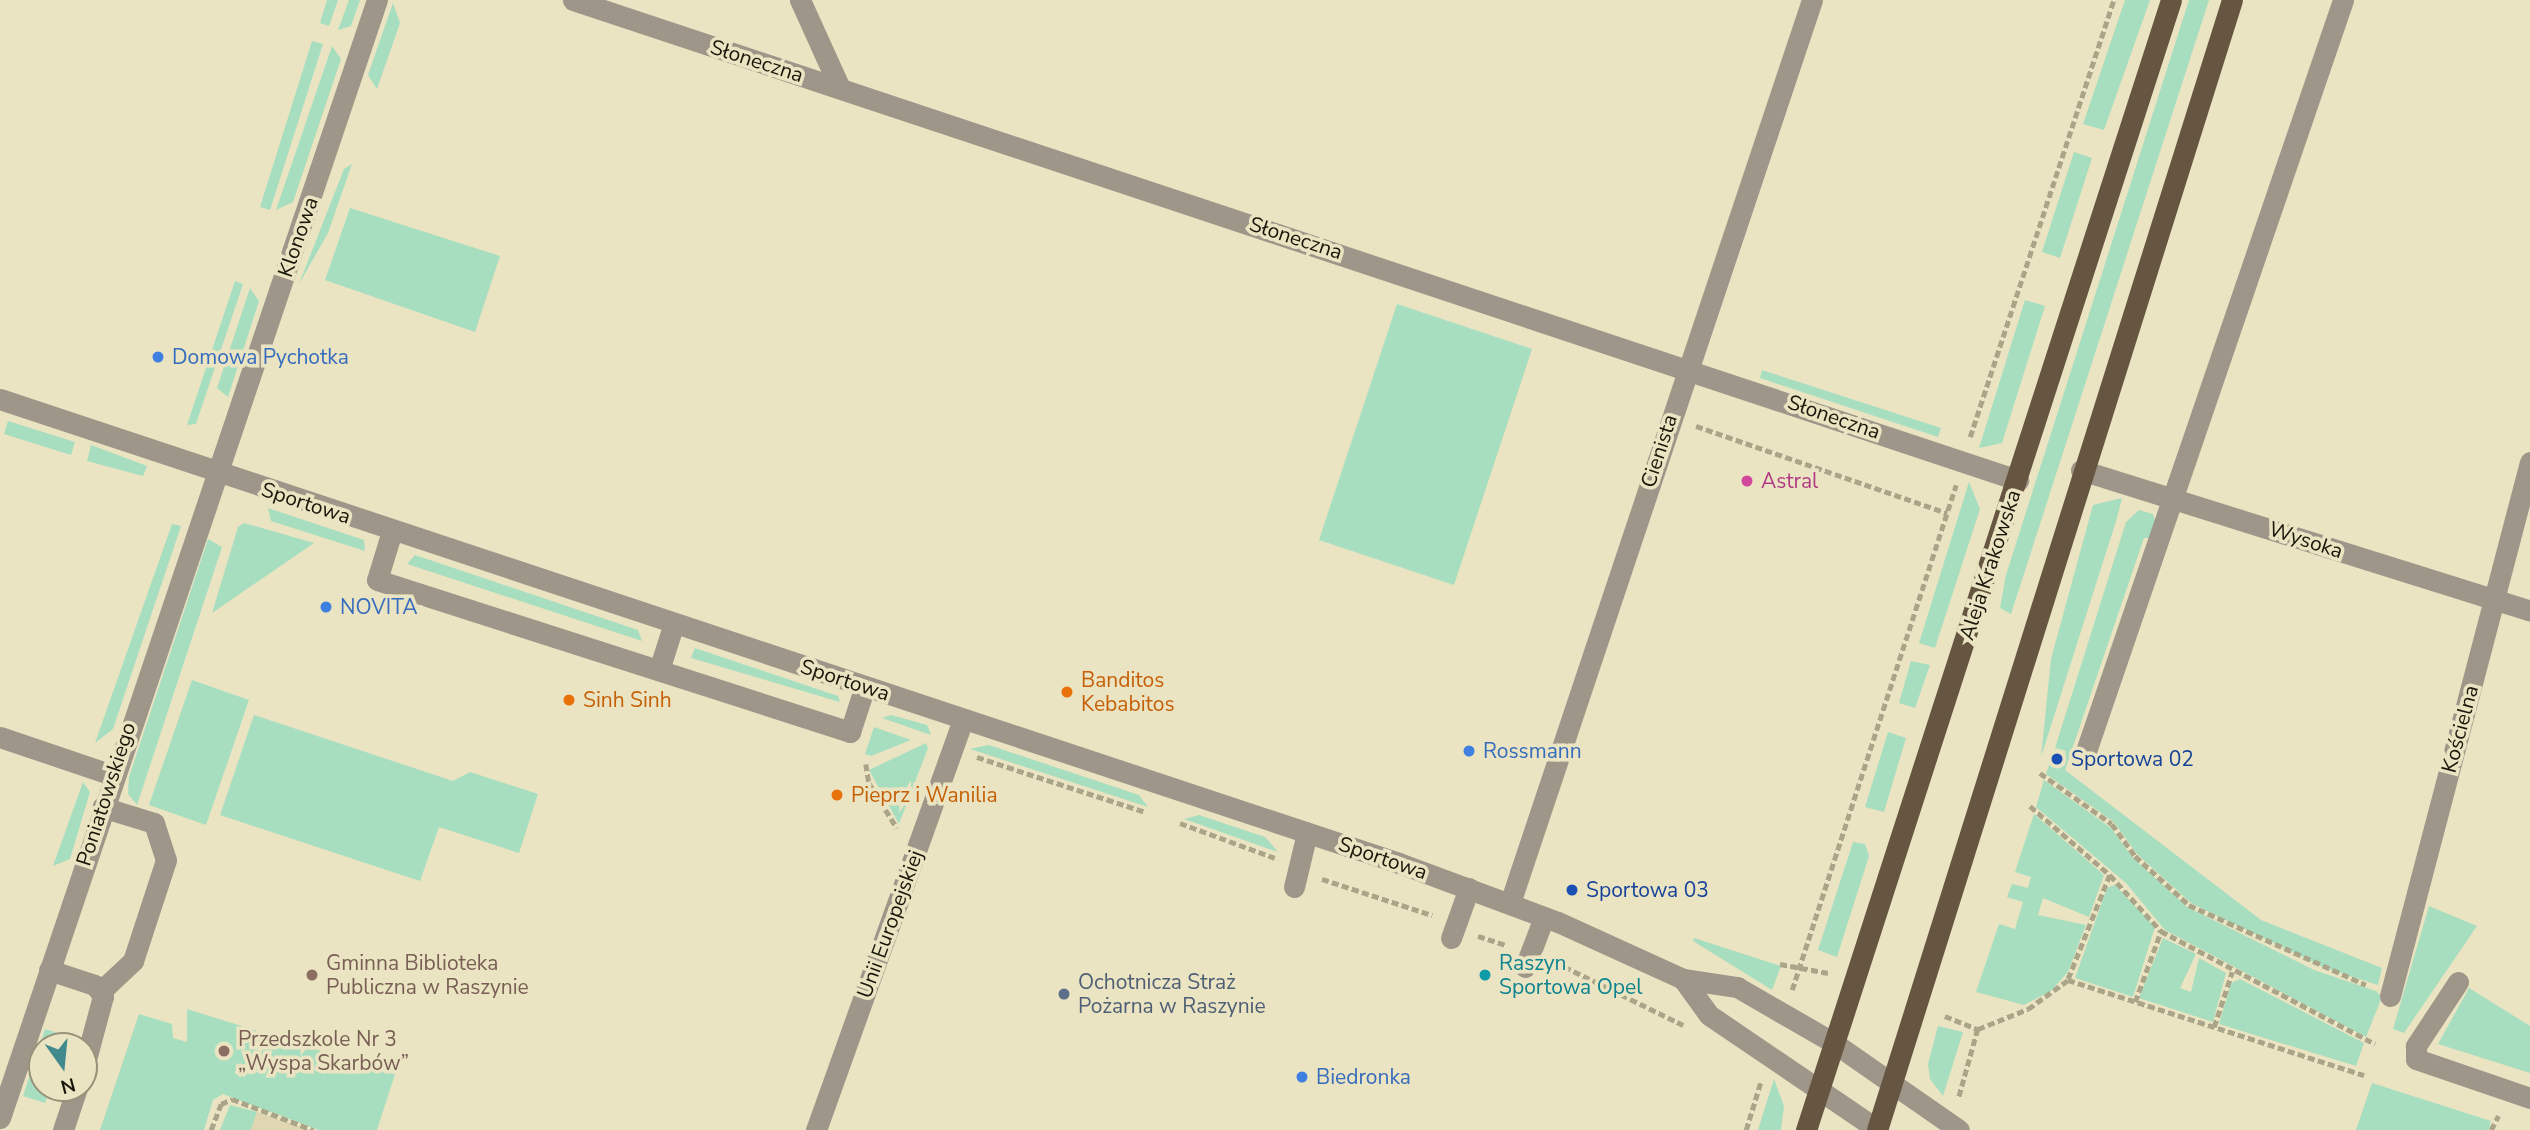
<!DOCTYPE html>
<html>
<head>
<meta charset="utf-8">
<style>
	body { margin:0 }
	#map { position:relative; width:2530px; height:1130px; overflow:hidden; background:#ebe4c2; font-family:"Nunito Sans",sans-serif }
	div>[style] { position:absolute }
	.green>* { inset:0; background:#a6debf }
	.sand>* { inset:0; background:#e0d6b2 }
	.path>* { height:4.5px; margin-top:-2.25px; transform-origin:0; background:repeating-linear-gradient(90deg,#aaa489 0 7px,transparent 0 10.5px) }
	.minor>* { height:21px; margin:-10.5px; padding:0 10.5px; transform-origin:10.5px; border-radius:10.5px; background:#9f968a }
	.major>* { height:21px; margin:-10.5px; padding:0 10.5px; transform-origin:10.5px; border-radius:10.5px; background:#665641 }
	.dots>* { width:19px; height:19px; translate:-50% -50%; box-sizing:border-box; border:4px solid #ebe4c2; border-radius:50% }
	span { translate:-50% -50%; white-space:nowrap; text-align:center; line-height:1.15; -webkit-text-stroke:7px #ebe4c2; paint-order:stroke }
	.street-label { font-size:21px; color:#19170a }
	.shop-label { font-size:21px; color:#366cbe }
	.left { translate:0 -50%; text-align:left }
	.hotel-label { font-size:21px; color:#b23c85 }
	.food-label { font-size:21px; color:#c56008 }
	.transit-label { font-size:21px; color:#164399 }
	.education-label { font-size:21px; color:#785e54 }
	.culture-label { font-size:21px; color:#0d838f }
	.service-label { font-size:21px; color:#4e5e75 }
	.north { position:absolute; left:28px; top:1032px; width:70px; height:70px; box-sizing:border-box; background:#ebe4c2; border:2px solid #979278; border-radius:50%; rotate:165deg; font-size:19px; font-weight:700; line-height:28px; text-align:center; color:#19170a }
	.north::after { content:''; display:block; margin:auto; width:24px; height:32px; background:#41898c; clip-path:polygon(50% 0,100% 100%,50% 72%,0 100%) }
</style>
</head>
<body>
<div id="map">
	<div class="green">
		<i style="clip-path:polygon(327px 0,338px 0,329px 26px,320px 23px)"></i>
		<i style="clip-path:polygon(349px 0,360px 0,351px 26px,338px 30px)"></i>
		<i style="clip-path:polygon(2125px 0,2150px 0,2104px 130px,2083px 124px)"></i>
		<i style="clip-path:polygon(2189px 0,2209px 0,2011px 614px,2000px 608px,2006px 575px)"></i>
		<i style="clip-path:polygon(393px 3px,400px 23px,377px 89px,368px 75px)"></i>
		<i style="clip-path:polygon(312px 41px,323px 44px,270px 210px,260px 207px)"></i>
		<i style="clip-path:polygon(332px 46px,341px 59px,293px 202px,276px 210px)"></i>
		<i style="clip-path:polygon(2074px 152px,2092px 158px,2060px 258px,2042px 252px)"></i>
		<i style="clip-path:polygon(352px 164px,328px 233px,299px 284px,344px 169px)"></i>
		<i style="clip-path:polygon(350px 208px,500px 256px,475px 332px,325px 280px)"></i>
		<i style="clip-path:polygon(235px 281px,243px 284px,196px 424px,187px 425px)"></i>
		<i style="clip-path:polygon(250px 288px,259px 301px,228px 397px,217px 388px)"></i>
		<i style="clip-path:polygon(2025px 300px,2045px 306px,2002px 443px,1979px 448px)"></i>
		<i style="clip-path:polygon(1397px 304px,1532px 349px,1454px 585px,1319px 540px)"></i>
		<i style="clip-path:polygon(1762px 370px,1941px 428px,1938px 437px,1760px 378px)"></i>
		<i style="clip-path:polygon(8px 421px,75px 442px,71px 455px,4px 434px)"></i>
		<i style="clip-path:polygon(91px 445px,147px 466px,143px 476px,87px 461px)"></i>
		<i style="clip-path:polygon(1969px 482px,1980px 509px,1935px 648px,1919px 643px)"></i>
		<i style="clip-path:polygon(2122px 498px,2117px 518px,2041px 757px,2051px 659px,2093px 505px)"></i>
		<i style="clip-path:polygon(268px 508px,364px 540px,365px 551px,271px 521px)"></i>
		<i style="clip-path:polygon(2139px 510px,2153px 514px,2156px 524px,2151px 538px,2144px 538px,2065px 770px,2261px 920px,2382px 968px,2378px 985px,2325px 968px,2191px 903px,2137px 854px,2114px 822px,2046px 774px,2050px 763px,2061px 766px,2066px 751px,2055px 748px,2126px 522px)"></i>
		<i style="clip-path:polygon(244px 523px,314px 543px,212px 613px,238px 527px)"></i>
		<i style="clip-path:polygon(172px 524px,181px 526px,113px 729px,95px 743px)"></i>
		<i style="clip-path:polygon(208px 539px,222px 547px,137px 805px,128px 794px,129px 777px)"></i>
		<i style="clip-path:polygon(415px 555px,638px 630px,642px 641px,407px 564px)"></i>
		<i style="clip-path:polygon(695px 648px,838px 696px,840px 702px,691px 658px)"></i>
		<i style="clip-path:polygon(1911px 661px,1930px 665px,1915px 708px,1899px 703px)"></i>
		<i style="clip-path:polygon(192px 680px,249px 700px,206px 825px,149px 805px)"></i>
		<i style="clip-path:polygon(254px 715px,453px 781px,470px 772px,538px 794px,519px 853px,439px 827px,420px 881px,220px 815px)"></i>
		<i style="clip-path:polygon(891px 715px,927px 725px,931px 735px,882px 718px)"></i>
		<i style="clip-path:polygon(874px 727px,911px 740px,871px 756px,865px 754px)"></i>
		<i style="clip-path:polygon(1888px 732px,1906px 738px,1884px 812px,1865px 807px)"></i>
		<i style="clip-path:polygon(926px 743px,928px 748px,899px 824px,869px 770px)"></i>
		<i style="clip-path:polygon(989px 745px,1139px 795px,1148px 807px,970px 749px)"></i>
		<i style="clip-path:polygon(2044px 780px,2111px 828px,2133px 858px,2187px 907px,2314px 970px,2376px 991px,2382px 997px,2366px 1037px,2165px 930px,2126px 883px,2036px 807px)"></i>
		<i style="clip-path:polygon(83px 782px,90px 792px,70px 859px,53px 866px)"></i>
		<i style="clip-path:polygon(2034px 814px,2104px 875px,2089px 917px,2043px 898px,2038px 915px,2086px 925px,2068px 972px,2051px 991px,2024px 1005px,1976px 992px,1999px 924px,2015px 929px,2023px 902px,2007px 897px,2012px 884px,2028px 888px,2031px 877px,2015px 872px)"></i>
		<i style="clip-path:polygon(1199px 815px,1265px 837px,1278px 852px,1184px 819px)"></i>
		<i style="clip-path:polygon(1853px 842px,1865px 844px,1869px 856px,1837px 957px,1818px 950px)"></i>
		<i style="clip-path:polygon(2115px 885px,2155px 927px,2133px 997px,2075px 978px,2107px 888px)"></i>
		<i style="clip-path:polygon(2429px 906px,2477px 926px,2404px 1033px,2393px 1029px)"></i>
		<i style="clip-path:polygon(1694px 938px,1781px 966px,1772px 990px,1693px 941px)"></i>
		<i style="clip-path:polygon(2163px 938px,2196px 954px,2180px 988px,2191px 992px,2199px 958px,2226px 973px,2213px 1022px,2139px 998px)"></i>
		<i style="clip-path:polygon(2240px 979px,2364px 1043px,2356px 1066px,2219px 1024px,2231px 983px)"></i>
		<i style="clip-path:polygon(2469px 988px,2530px 1026px,2530px 1073px,2438px 1044px)"></i>
		<i style="clip-path:polygon(187px 1009px,395px 1074px,377px 1130px,319px 1130px,223px 1094px,213px 1100px,204px 1130px,100px 1130px,139px 1014px,172px 1024px,173px 1038px,187px 1042px)"></i>
		<i style="clip-path:polygon(1938px 1026px,1963px 1032px,1943px 1096px,1930px 1079px,1928px 1064px)"></i>
		<i style="clip-path:polygon(45px 1029px,68px 1036px,64px 1046px,42px 1046px,42px 1088px,50px 1088px,45px 1103px,23px 1096px)"></i>
		<i style="clip-path:polygon(1774px 1079px,1784px 1106px,1781px 1130px,1758px 1130px)"></i>
		<i style="clip-path:polygon(2372px 1083px,2491px 1121px,2489px 1130px,2356px 1130px)"></i>
		<i style="clip-path:polygon(230px 1105px,257px 1112px,251px 1130px,220px 1130px)"></i>
	</div>
	<div class="sand">
		<i style="clip-path:polygon(257px 1112px,304px 1128px,308px 1130px,251px 1130px)"></i>
	</div>
	<div class="path">
		<i style="left:1696px;top:426px;width:266px;rotate:19.1deg"></i>
		<i style="left:1970px;top:437px;width:460px;rotate:-71.8deg"></i>
		<i style="left:977px;top:757px;width:177px;rotate:18.1deg"></i>
		<i style="left:866px;top:764px;width:19px;rotate:81deg"></i>
		<i style="left:869px;top:783px;width:53px;rotate:58.1deg"></i>
		<i style="left:2040px;top:773px;width:88px;rotate:35.3deg"></i>
		<i style="left:2112px;top:824px;width:39px;rotate:54deg"></i>
		<i style="left:2135px;top:856px;width:73px;rotate:42.2deg"></i>
		<i style="left:2189px;top:905px;width:194px;rotate:24.3deg"></i>
		<i style="left:2030px;top:806px;width:106px;rotate:40.8deg"></i>
		<i style="left:2110px;top:875px;width:113px;rotate:111.8deg"></i>
		<i style="left:2068px;top:980px;width:311px;rotate:17.8deg"></i>
		<i style="left:1180px;top:823px;width:101px;rotate:20.2deg"></i>
		<i style="left:2110px;top:875px;width:76px;rotate:47.7deg"></i>
		<i style="left:2161px;top:931px;width:242px;rotate:27.8deg"></i>
		<i style="left:1322px;top:879px;width:116px;rotate:18.1deg"></i>
		<i style="left:1478px;top:936px;width:29px;rotate:18deg"></i>
		<i style="left:1555px;top:962px;width:143px;rotate:26.2deg"></i>
		<i style="left:1780px;top:964px;width:49px;rotate:10.6deg"></i>
		<i style="left:1792px;top:990px;width:531px;rotate:-72.01deg"></i>
		<i style="left:2135px;top:1002px;width:76px;rotate:-69.9deg"></i>
		<i style="left:1945px;top:1016px;width:35px;rotate:22deg"></i>
		<i style="left:1978px;top:1029px;width:71px;rotate:105.6deg"></i>
		<i style="left:2214px;top:1027px;width:58px;rotate:-71.9deg"></i>
		<i style="left:1978px;top:1029px;width:54px;rotate:-21.8deg"></i>
		<i style="left:2028px;top:1009px;width:49px;rotate:-35.9deg"></i>
		<i style="left:211px;top:1130px;width:28px;rotate:-69deg"></i>
		<i style="left:221px;top:1104px;width:12px;rotate:-24deg"></i>
		<i style="left:232px;top:1099px;width:87px;rotate:20.9deg"></i>
		<i style="left:1746px;top:1130px;width:51px;rotate:-73deg"></i>
		<i style="left:2491px;top:1130px;width:16px;rotate:-63deg"></i>
	</div>
	<div class="minor">
		<i style="left:573px;top:0;width:1523px;rotate:18.38deg"></i>
		<i style="left:800px;top:0;width:97px;rotate:65.6deg"></i>
		<i style="left:0;top:399px;width:1474px;rotate:18.35deg"></i>
		<i style="left:1399px;top:863px;width:170px;rotate:20.4deg"></i>
		<i style="left:1558px;top:922px;width:137px;rotate:24.5deg"></i>
		<i style="left:1683px;top:979px;width:55px;rotate:8.4deg"></i>
		<i style="left:1737px;top:987px;width:112px;rotate:30deg"></i>
		<i style="left:1834px;top:1043px;width:152px;rotate:34.8deg"></i>
		<i style="left:2081px;top:470px;width:471px;rotate:17.4deg"></i>
		<i style="left:392px;top:531px;width:51px;rotate:107deg"></i>
		<i style="left:377px;top:580px;width:497px;rotate:17.8deg"></i>
		<i style="left:850px;top:732px;width:48px;rotate:-71.9deg"></i>
		<i style="left:659px;top:670px;width:49px;rotate:-72.3deg"></i>
		<i style="left:0;top:737px;width:118px;rotate:18.7deg"></i>
		<i style="left:2084px;top:757px;width:800px;rotate:-71.11deg"></i>
		<i style="left:1294px;top:887px;width:56px;rotate:-76.5deg"></i>
		<i style="left:1510px;top:903px;width:952px;rotate:-71.51deg"></i>
		<i style="left:1451px;top:938px;width:53px;rotate:-70.2deg"></i>
		<i style="left:1525px;top:967px;width:53px;rotate:-69.2deg"></i>
		<i style="left:49px;top:970px;width:48px;rotate:18.1deg"></i>
		<i style="left:95px;top:985px;width:14px;rotate:54deg"></i>
		<i style="left:103px;top:996px;width:73px;rotate:105deg"></i>
		<i style="left:1683px;top:979px;width:44px;rotate:54.2deg"></i>
		<i style="left:1709px;top:1015px;width:204px;rotate:34.2deg"></i>
		<i style="left:2458px;top:982px;width:77px;rotate:123.3deg"></i>
		<i style="left:2416px;top:1046px;width:13px;rotate:90deg"></i>
		<i style="left:2416px;top:1059px;width:120px;rotate:18.9deg"></i>
		<i style="left:101px;top:991px;width:44px;rotate:-43.2deg"></i>
		<i style="left:133px;top:961px;width:106px;rotate:-71.9deg"></i>
		<i style="left:166px;top:860px;width:39px;rotate:-108deg"></i>
		<i style="left:154px;top:823px;width:54px;rotate:-162.9deg"></i>
		<i style="left:2390px;top:996px;width:552px;rotate:-75.31deg"></i>
		<i style="left:0;top:1118px;width:1180px;rotate:-71.37deg"></i>
		<i style="left:63px;top:1130px;width:44px;rotate:-71.6deg"></i>
		<i style="left:816px;top:1130px;width:436px;rotate:-70.3deg"></i>
	</div>
	<div class="major">
		<i style="left:1806px;top:1130px;width:1187px;rotate:-72.1deg"></i>
		<i style="left:1877px;top:1130px;width:1184px;rotate:-72.56deg"></i>
	</div>
	<div class="dots">
		<i style="left:158px;top:357px;background:#3f7fe0"></i>
		<i style="left:1747px;top:481px;background:#d1479c"></i>
		<i style="left:326px;top:607px;background:#3f7fe0"></i>
		<i style="left:1067px;top:692px;background:#e8710a"></i>
		<i style="left:569px;top:700px;background:#e8710a"></i>
		<i style="left:1469px;top:751px;background:#3f7fe0"></i>
		<i style="left:2057px;top:759px;background:#1a4fb4"></i>
		<i style="left:837px;top:795px;background:#e8710a"></i>
		<i style="left:1572px;top:890px;background:#1a4fb4"></i>
		<i style="left:312px;top:975px;background:#8d6e63"></i>
		<i style="left:1485px;top:975px;background:#0f9aa8"></i>
		<i style="left:1064px;top:994px;background:#5c6f8a"></i>
		<i style="left:224px;top:1051px;background:#8d6e63"></i>
		<i style="left:1302px;top:1077px;background:#3f7fe0"></i>
	</div>
	<div class="street-label">
		<span style="left:757px;top:61px;rotate:18deg">Słoneczna</span>
		<span style="left:298px;top:237px;rotate:-71deg">Klonowa</span>
		<span style="left:1296px;top:238px;rotate:18deg">Słoneczna</span>
		<span style="left:1834px;top:417px;rotate:19deg">Słoneczna</span>
		<span style="left:1659px;top:451px;rotate:-72deg">Cienista</span>
		<span style="left:306px;top:503px;rotate:18deg">Sportowa</span>
		<span style="left:2306px;top:540px;rotate:18deg">Wysoka</span>
		<span style="left:1990px;top:565px;rotate:-72deg">Aleja Krakowska</span>
		<span style="left:845px;top:680px;rotate:18deg">Sportowa</span>
		<span style="left:2460px;top:729px;rotate:-75deg">Kościelna</span>
		<span style="left:106px;top:794px;rotate:-72deg">Poniatowskiego</span>
		<span style="left:1383px;top:858px;rotate:19deg">Sportowa</span>
		<span style="left:890px;top:924px;rotate:-70deg">Unii Europejskiej</span>
	</div>
	<div class="shop-label">
		<span class="left" style="left:172px;top:357px">Domowa Pychotka</span>
		<span class="left" style="left:340px;top:607px">NOVITA</span>
		<span class="left" style="left:1483px;top:751px">Rossmann</span>
		<span class="left" style="left:1316px;top:1077px">Biedronka</span>
	</div>
	<div class="hotel-label">
		<span class="left" style="left:1761px;top:481px">Astral</span>
	</div>
	<div class="food-label">
		<span class="left" style="left:1081px;top:692px">Banditos<br>Kebabitos</span>
		<span class="left" style="left:583px;top:700px">Sinh Sinh</span>
		<span class="left" style="left:851px;top:795px">Pieprz i Wanilia</span>
	</div>
	<div class="transit-label">
		<span class="left" style="left:2071px;top:759px">Sportowa 02</span>
		<span class="left" style="left:1586px;top:890px">Sportowa 03</span>
	</div>
	<div class="education-label">
		<span class="left" style="left:326px;top:975px">Gminna Biblioteka<br>Publiczna w Raszynie</span>
		<span class="left" style="left:238px;top:1051px">Przedszkole Nr 3<br>„Wyspa Skarbów”</span>
	</div>
	<div class="culture-label">
		<span class="left" style="left:1499px;top:975px">Raszyn<br>Sportowa Opel</span>
	</div>
	<div class="service-label">
		<span class="left" style="left:1078px;top:994px">Ochotnicza Straż<br>Pożarna w Raszynie</span>
	</div>
	<div class="north">N</div>
</div>
</body>
</html>
